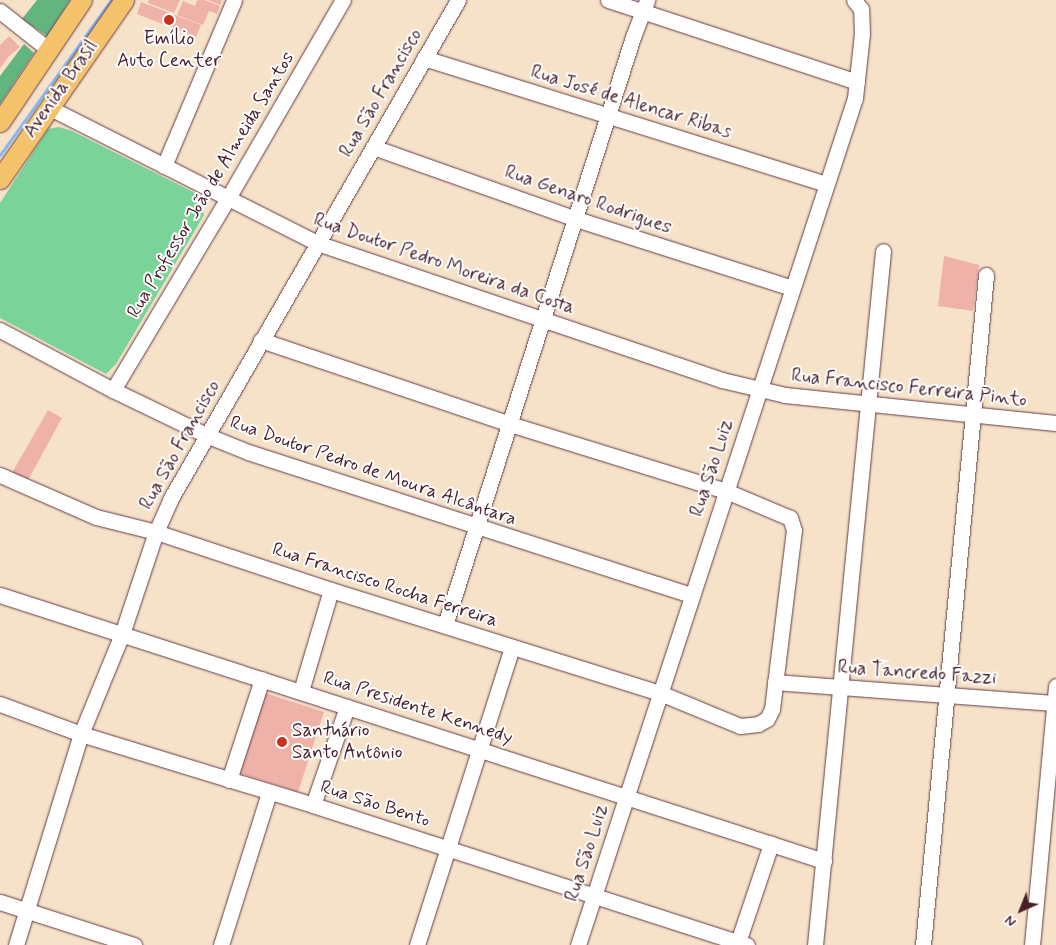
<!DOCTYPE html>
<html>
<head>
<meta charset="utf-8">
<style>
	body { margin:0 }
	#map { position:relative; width:1056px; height:945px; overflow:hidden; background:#f6e1c9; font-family:Mynerve,sans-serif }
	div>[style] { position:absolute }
	.green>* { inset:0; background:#7ad398 }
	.forest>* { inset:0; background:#63b580 }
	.stream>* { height:3px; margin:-1.5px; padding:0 1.5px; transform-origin:1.5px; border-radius:1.5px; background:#8abaf5 }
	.building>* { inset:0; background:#eeb2a9 }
	.roads { filter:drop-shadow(0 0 1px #643c43) drop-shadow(0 0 1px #643c43) }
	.minor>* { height:15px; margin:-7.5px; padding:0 7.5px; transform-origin:7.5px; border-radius:7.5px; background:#fff }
	.major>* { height:19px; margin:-9.5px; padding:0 9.5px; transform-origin:9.5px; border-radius:9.5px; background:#f4c26a }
	.dots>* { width:14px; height:14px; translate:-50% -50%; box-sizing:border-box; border:2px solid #fff; border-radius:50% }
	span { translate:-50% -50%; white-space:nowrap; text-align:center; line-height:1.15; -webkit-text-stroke:4px #fff; paint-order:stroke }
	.poi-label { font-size:19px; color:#4a1f2b }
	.left { translate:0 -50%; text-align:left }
	.street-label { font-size:19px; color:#4a1f2b }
	.north { position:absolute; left:996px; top:885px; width:50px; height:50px; -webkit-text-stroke:4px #fff; paint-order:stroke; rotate:224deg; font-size:14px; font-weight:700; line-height:20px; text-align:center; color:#4a1f2b }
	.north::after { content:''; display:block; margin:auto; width:18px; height:22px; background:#4a1f2b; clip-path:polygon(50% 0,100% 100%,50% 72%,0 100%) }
</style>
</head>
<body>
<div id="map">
	<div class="green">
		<i style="clip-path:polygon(59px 127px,72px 131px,199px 195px,204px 215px,116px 364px,106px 374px,0 318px,0 203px,48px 129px)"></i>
	</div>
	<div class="forest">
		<i style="clip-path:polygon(37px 0,70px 0,47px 36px,22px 19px)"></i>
		<i style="clip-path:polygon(24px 44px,34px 53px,0 104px,0 76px)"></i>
	</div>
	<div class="stream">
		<i style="left:0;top:155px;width:191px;rotate:-54.4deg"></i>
	</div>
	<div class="building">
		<i style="clip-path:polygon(149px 0,180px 0,174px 13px,148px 3px)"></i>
		<i style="clip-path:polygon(197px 0,204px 0,220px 6px,217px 14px,209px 11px,203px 25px,177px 15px,183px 1px,195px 6px)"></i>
		<i style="clip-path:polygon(208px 0,222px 0,220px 5px)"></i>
		<i style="clip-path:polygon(141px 2px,201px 25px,196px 37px,137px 14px)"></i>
		<i style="clip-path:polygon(9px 36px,20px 47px,9px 56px,0 68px,0 45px)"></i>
		<i style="clip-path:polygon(944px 256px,979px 265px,973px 311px,938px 306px)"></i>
		<i style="clip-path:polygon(48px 410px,62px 418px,27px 482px,12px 473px)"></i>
		<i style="clip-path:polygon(265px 693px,324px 712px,298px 792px,239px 773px)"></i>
	</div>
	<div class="roads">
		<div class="minor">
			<i style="left:608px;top:0;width:262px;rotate:18.2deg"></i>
			<i style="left:0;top:11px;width:61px;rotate:38.4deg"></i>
			<i style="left:424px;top:58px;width:421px;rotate:17.4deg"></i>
			<i style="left:48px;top:107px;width:301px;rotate:26.8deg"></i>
			<i style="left:317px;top:243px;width:428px;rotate:18.7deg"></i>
			<i style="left:722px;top:380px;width:65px;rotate:13.4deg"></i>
			<i style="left:785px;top:395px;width:272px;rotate:5.9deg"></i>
			<i style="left:373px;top:147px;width:215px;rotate:19.5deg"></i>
			<i style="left:576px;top:219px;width:227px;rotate:17.7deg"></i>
			<i style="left:164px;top:166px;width:180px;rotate:-67.1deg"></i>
			<i style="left:0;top:330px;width:128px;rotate:28deg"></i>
			<i style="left:113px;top:390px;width:103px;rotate:25.8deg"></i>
			<i style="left:206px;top:435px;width:45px;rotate:22deg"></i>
			<i style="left:248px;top:452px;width:466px;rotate:17.9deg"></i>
			<i style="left:113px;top:390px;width:224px;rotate:-59.1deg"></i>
			<i style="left:228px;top:198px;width:229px;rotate:-59.9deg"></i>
			<i style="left:0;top:475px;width:105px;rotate:23.6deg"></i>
			<i style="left:96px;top:517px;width:62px;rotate:14deg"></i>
			<i style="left:156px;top:532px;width:184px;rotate:18.3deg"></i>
			<i style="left:331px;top:590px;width:345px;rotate:17.4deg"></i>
			<i style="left:660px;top:693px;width:87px;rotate:22.4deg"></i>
			<i style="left:740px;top:726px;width:18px;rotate:-6deg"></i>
			<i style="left:758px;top:724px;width:10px;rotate:-29deg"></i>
			<i style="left:767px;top:719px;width:11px;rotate:-63deg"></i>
			<i style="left:772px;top:709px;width:180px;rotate:-83deg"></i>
			<i style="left:794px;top:530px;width:13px;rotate:-108deg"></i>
			<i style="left:790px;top:518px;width:69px;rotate:-157.1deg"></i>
			<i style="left:726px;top:491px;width:226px;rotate:-162.8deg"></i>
			<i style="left:510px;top:424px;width:263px;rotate:-161.4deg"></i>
			<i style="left:0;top:595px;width:866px;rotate:17.89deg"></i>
			<i style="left:445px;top:625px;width:617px;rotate:-72.27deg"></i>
			<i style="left:633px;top:37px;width:40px;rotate:-69deg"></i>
			<i style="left:775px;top:682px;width:282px;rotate:4.3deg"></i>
			<i style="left:301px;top:691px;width:105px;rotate:-73.5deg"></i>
			<i style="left:0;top:704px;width:86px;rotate:20.3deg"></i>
			<i style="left:81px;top:734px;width:243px;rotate:17deg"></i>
			<i style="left:313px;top:805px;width:456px;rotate:17.9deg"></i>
			<i style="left:229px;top:780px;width:106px;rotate:-71.9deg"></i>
			<i style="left:313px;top:805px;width:104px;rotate:-70.9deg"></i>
			<i style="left:0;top:902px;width:141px;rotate:17.8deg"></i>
			<i style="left:16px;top:945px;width:221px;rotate:-72.9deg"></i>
			<i style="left:81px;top:734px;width:108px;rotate:-67.7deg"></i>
			<i style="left:122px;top:634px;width:108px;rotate:-71.6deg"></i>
			<i style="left:156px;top:532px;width:37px;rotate:-66deg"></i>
			<i style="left:171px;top:498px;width:575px;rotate:-60.04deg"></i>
			<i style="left:221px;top:945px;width:159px;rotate:-72.5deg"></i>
			<i style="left:417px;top:945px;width:313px;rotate:-72.3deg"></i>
			<i style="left:578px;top:945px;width:891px;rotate:-71.89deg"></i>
			<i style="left:855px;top:98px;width:64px;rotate:-83.8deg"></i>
			<i style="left:862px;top:34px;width:25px;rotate:-92deg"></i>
			<i style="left:861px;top:9px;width:11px;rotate:-128deg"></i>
			<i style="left:737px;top:945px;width:107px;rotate:-71.4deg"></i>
			<i style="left:815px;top:945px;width:697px;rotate:-84.4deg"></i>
			<i style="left:923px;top:945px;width:673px;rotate:-84.63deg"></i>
			<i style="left:1032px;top:945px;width:260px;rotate:-84.7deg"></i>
		</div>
		<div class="major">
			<i style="left:0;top:122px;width:147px;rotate:-56.1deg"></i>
			<i style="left:0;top:179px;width:218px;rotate:-55.3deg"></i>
		</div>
	</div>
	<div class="dots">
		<i style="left:169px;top:20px;background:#c8321e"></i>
		<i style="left:282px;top:742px;background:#c8321e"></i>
	</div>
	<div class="poi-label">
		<span style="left:169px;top:50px">Emílio<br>Auto Center</span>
		<span class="left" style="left:292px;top:742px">Santuário<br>Santo Antônio</span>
	</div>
	<div class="street-label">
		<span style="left:61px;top:89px;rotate:-55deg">Avenida Brasil</span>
		<span style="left:381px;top:93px;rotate:-60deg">Rua São Francisco</span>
		<span style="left:631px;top:102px;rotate:17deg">Rua José de Alencar Ribas</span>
		<span style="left:211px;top:185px;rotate:-59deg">Rua Professor João de Almeida Santos</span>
		<span style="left:588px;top:200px;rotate:19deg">Rua Genaro Rodrigues</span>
		<span style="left:444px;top:264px;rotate:19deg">Rua Doutor Pedro Moreira da Costa</span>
		<span style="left:909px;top:388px;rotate:6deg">Rua Francisco Ferreira Pinto</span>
		<span style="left:180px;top:445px;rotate:-61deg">Rua São Francisco</span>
		<span style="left:712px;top:468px;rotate:-72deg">Rua São Luiz</span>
		<span style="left:373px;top:471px;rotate:19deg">Rua Doutor Pedro de Moura Alcântara</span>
		<span style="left:385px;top:585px;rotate:18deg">Rua Francisco Rocha Ferreira</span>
		<span style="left:917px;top:673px;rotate:4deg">Rua Tancredo Fazzi</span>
		<span style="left:418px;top:708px;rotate:18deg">Rua Presidente Kennedy</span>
		<span style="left:375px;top:804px;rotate:18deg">Rua São Bento</span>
		<span style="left:587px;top:853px;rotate:-72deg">Rua São Luiz</span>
	</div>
	<div class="north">N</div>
</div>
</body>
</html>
